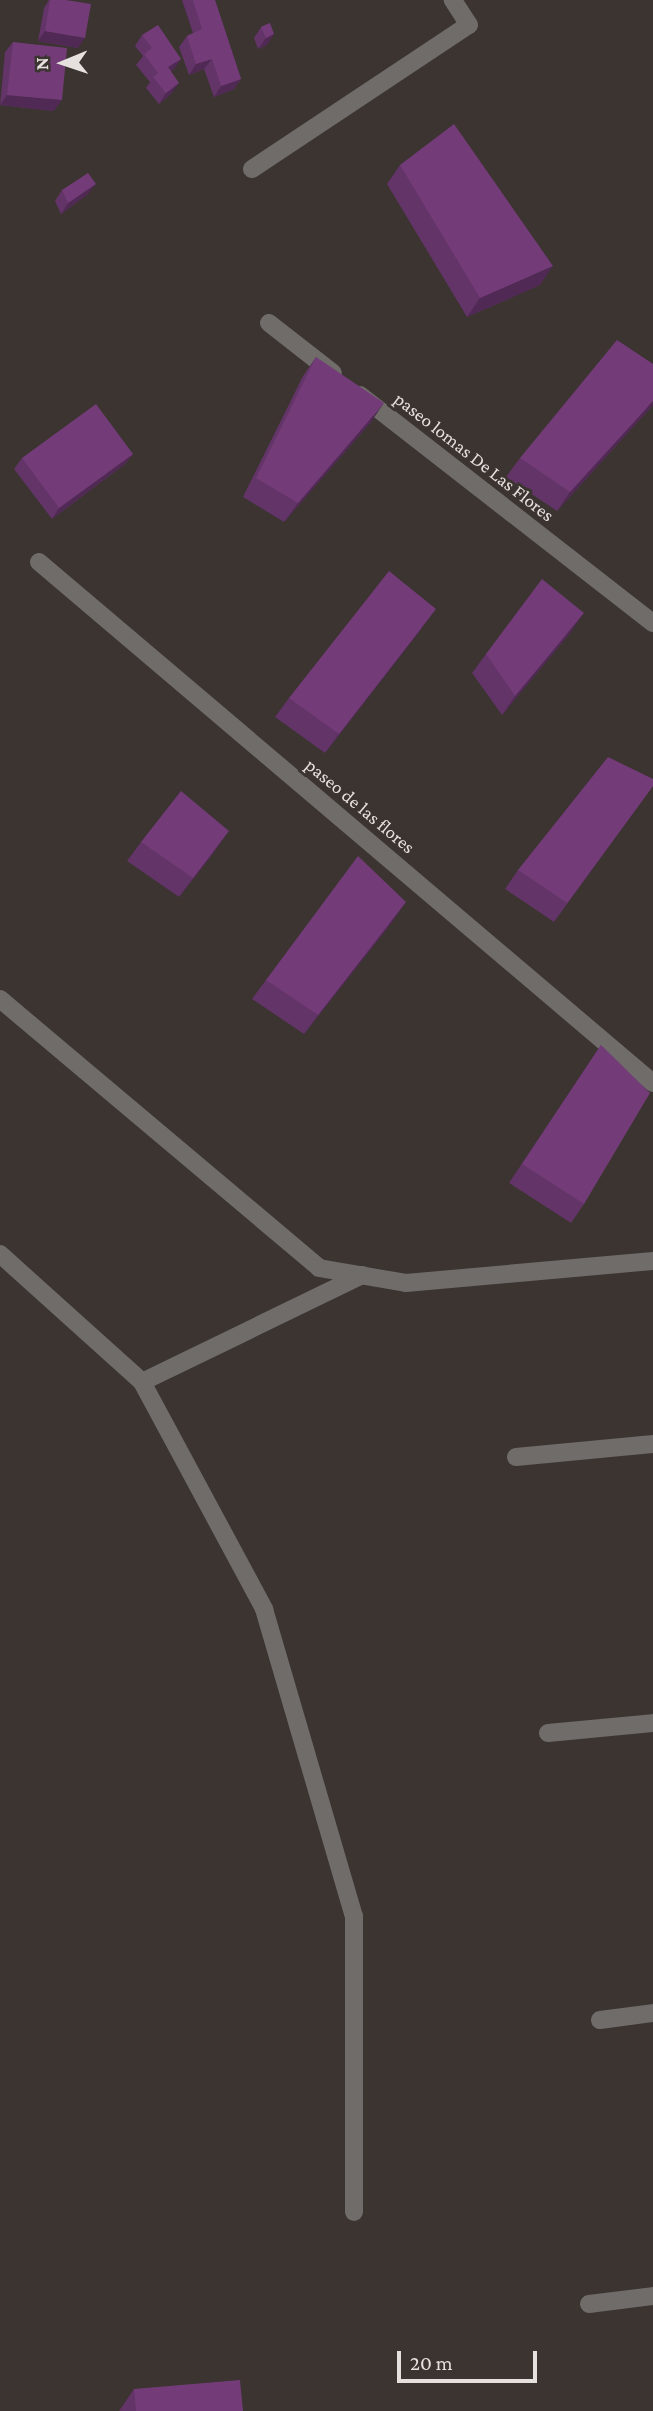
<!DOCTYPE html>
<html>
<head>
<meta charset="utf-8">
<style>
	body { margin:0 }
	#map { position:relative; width:653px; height:2411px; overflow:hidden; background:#3b3431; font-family:"Crimson Pro",serif }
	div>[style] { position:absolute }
	.street>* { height:18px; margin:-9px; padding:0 9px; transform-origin:9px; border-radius:9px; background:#6f6c6a }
	.wall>* { inset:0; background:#633467 }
	.shaded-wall>* { inset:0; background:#502a54 }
	.building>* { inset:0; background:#733c78 }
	span { translate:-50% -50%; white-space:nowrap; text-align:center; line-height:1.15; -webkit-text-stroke:6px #3b3431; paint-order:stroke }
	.street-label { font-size:19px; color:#e6e1df }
	.north { position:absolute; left:28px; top:28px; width:70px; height:70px; -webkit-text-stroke:5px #3b3431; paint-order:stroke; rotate:268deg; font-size:19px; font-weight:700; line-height:28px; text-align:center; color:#e6e1df }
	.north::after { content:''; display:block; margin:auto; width:24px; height:32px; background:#e6e1df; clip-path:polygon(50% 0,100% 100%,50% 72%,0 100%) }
	.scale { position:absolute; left:397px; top:2351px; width:140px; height:32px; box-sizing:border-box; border:4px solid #e6e1df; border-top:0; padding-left:9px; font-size:21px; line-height:24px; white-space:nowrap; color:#e6e1df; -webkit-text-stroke:5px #3b3431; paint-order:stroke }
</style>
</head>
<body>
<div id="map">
	<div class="street">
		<i style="left:252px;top:169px;width:260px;rotate:-33.6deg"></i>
		<i style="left:469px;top:25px;width:30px;rotate:-123deg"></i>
		<i style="left:269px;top:323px;width:81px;rotate:38deg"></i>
		<i style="left:360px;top:395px;width:371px;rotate:37.9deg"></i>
		<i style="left:39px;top:562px;width:805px;rotate:40.32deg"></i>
		<i style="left:0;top:999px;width:417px;rotate:40.1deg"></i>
		<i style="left:319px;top:1268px;width:88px;rotate:9.8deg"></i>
		<i style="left:406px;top:1283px;width:248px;rotate:-5.1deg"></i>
		<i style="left:0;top:1254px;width:191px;rotate:42deg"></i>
		<i style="left:142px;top:1382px;width:258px;rotate:61.7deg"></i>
		<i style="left:264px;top:1609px;width:320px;rotate:73.7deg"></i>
		<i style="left:354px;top:1916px;width:296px;rotate:90deg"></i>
		<i style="left:142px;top:1382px;width:245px;rotate:-25.9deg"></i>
		<i style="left:516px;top:1457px;width:138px;rotate:-5.4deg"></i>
		<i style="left:548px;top:1733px;width:105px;rotate:-5.4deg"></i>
		<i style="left:600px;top:2020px;width:53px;rotate:-7.5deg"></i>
		<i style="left:589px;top:2304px;width:64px;rotate:-7.1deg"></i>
	</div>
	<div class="wall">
		<i style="clip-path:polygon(49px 0,66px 0,78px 48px,38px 41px,44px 8px)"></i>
		<i style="clip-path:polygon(182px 0,215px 0,241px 79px,234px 89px,214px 97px,204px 69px,189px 75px,179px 47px,187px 36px,193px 33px)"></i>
		<i style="clip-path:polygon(270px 23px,267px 45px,258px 49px,254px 38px,261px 27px)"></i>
		<i style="clip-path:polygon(142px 35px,181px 59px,173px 70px,170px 71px,172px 93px,159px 104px,146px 88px,150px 82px,136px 65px,143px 56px,135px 46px)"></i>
		<i style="clip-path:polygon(13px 42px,54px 111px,0 105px,5px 52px)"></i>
		<i style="clip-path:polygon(400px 165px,540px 285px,467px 317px,387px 184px)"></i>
		<i style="clip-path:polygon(62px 190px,88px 194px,61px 214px,55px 201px)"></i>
		<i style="clip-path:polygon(316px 357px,371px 422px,284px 522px,243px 497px,303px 376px)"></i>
		<i style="clip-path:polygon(653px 405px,557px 511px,506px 477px,520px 458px)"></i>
		<i style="clip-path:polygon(133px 454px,125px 464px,52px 519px,14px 469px,22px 458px)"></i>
		<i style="clip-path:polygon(422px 628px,325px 753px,275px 717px,289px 698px)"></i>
		<i style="clip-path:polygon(571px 632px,502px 715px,472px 673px,486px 654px)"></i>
		<i style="clip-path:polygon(653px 786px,554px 922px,505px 889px,518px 870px)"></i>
		<i style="clip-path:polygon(141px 842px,215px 851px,179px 897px,127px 861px)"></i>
		<i style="clip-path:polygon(393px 921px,304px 1034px,252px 999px,266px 980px)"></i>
		<i style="clip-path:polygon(601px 1045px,584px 1204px,571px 1223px,509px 1183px)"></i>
		<i style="clip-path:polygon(134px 2389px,243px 2411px,119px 2411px)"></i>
	</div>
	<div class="shaded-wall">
		<i style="clip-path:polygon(45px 31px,85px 38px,78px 48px,38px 41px)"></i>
		<i style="clip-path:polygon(274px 34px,267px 45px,258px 49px,266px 38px)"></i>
		<i style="clip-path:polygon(181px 59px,173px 70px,160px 78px,168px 67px)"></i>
		<i style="clip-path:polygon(212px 59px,204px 69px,189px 75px,196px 64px)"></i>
		<i style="clip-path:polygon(241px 79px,234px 89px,214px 97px,221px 86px)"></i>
		<i style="clip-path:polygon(179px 83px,172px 93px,159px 104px,166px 93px)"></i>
		<i style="clip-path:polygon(7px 95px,62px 100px,54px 111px,0 105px)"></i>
		<i style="clip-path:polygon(96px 184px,88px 194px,61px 214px,68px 203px)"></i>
		<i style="clip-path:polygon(553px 266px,540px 285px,467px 317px,480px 298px)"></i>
		<i style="clip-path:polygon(653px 401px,653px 405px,557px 511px,570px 492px)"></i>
		<i style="clip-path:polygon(384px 403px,371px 422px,284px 522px,298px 503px)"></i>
		<i style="clip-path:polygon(133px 454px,125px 464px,52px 519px,59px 508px)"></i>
		<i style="clip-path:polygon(436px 609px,422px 628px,325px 753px,339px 734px)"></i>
		<i style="clip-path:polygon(584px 613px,571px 632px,502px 715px,515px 696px)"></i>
		<i style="clip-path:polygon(229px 831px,215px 851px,179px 897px,193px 878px)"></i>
		<i style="clip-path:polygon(406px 902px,393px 921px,304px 1034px,318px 1015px)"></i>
	</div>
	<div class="building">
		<i style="clip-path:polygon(50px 0,66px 0,91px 4px,85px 38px,45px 31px)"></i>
		<i style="clip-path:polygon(193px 0,215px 0,241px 79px,221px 86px,212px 59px,196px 64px,187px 36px,202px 29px)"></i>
		<i style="clip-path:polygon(270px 23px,274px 34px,266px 38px,261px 27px)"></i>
		<i style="clip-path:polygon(158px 25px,181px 59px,168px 67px,179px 83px,166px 93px,153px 77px,158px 73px,144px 54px,152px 48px,142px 35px)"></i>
		<i style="clip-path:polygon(13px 42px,67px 48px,62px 100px,7px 95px)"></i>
		<i style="clip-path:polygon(454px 124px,553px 266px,480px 298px,400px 165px)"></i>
		<i style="clip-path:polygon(88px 173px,96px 184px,68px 203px,62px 190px)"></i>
		<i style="clip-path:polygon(617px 340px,653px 364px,653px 401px,570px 492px,520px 458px)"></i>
		<i style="clip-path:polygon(316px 357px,384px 403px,298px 503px,256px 478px)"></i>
		<i style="clip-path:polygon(96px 404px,133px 454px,59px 508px,22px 458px)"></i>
		<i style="clip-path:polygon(389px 571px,436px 609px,339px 734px,289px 698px)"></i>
		<i style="clip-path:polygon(542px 579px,584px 613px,515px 696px,486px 654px)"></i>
		<i style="clip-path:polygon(608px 757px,653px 779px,653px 786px,567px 903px,518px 870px)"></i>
		<i style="clip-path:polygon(181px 791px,229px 831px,193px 878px,141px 842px)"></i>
		<i style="clip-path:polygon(358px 856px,406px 902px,318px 1015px,266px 980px)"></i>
		<i style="clip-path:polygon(601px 1045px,650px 1093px,584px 1204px,522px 1164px)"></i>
		<i style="clip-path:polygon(240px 2380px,243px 2411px,136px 2411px,134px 2389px)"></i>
	</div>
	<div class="street-label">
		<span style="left:474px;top:457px;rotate:38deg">paseo lomas De Las Flores</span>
		<span style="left:360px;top:806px;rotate:40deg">paseo de las flores</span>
	</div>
	<div class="north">N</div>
	<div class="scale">20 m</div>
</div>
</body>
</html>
